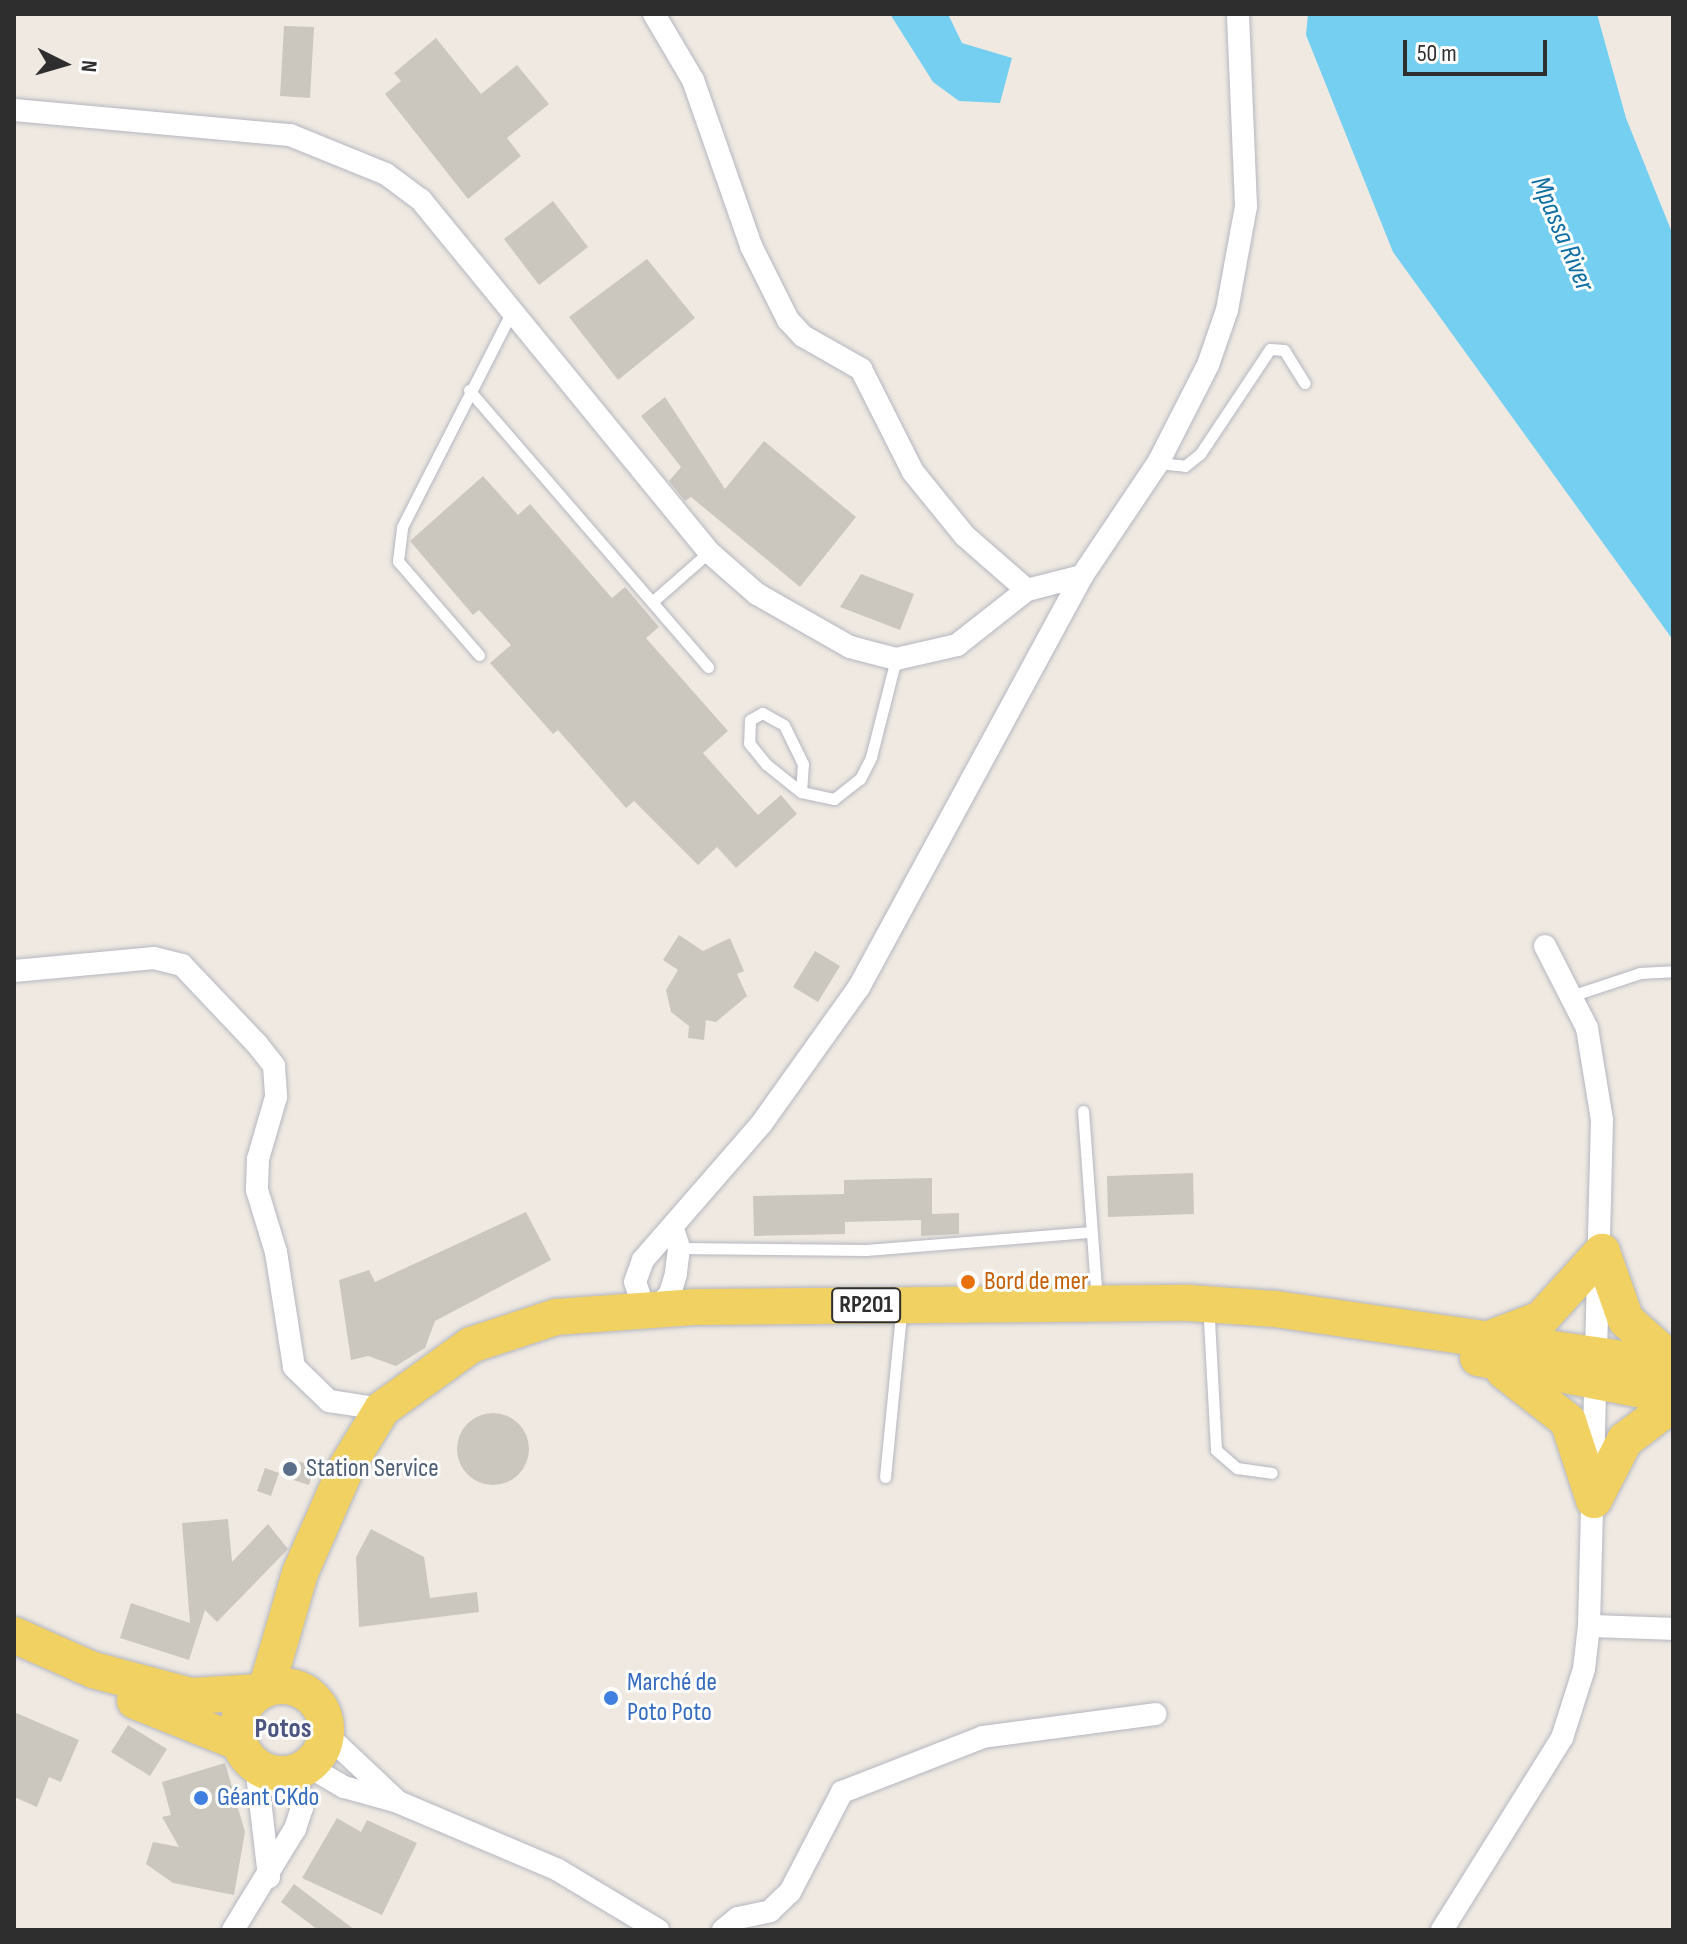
<!DOCTYPE html>
<html>
<head>
<meta charset="utf-8">
<style>
	body { margin:0 }
	#map { position:relative; width:1687px; height:1944px; overflow:hidden; background:#efe9e1; font-family:"Sofia Sans Condensed",sans-serif }
	div>[style] { position:absolute }
	.water>* { inset:0; background:#75cff0 }
	.building>* { inset:0; background:#cbc7bf }
	.round { border-radius:50% }
	.roads { filter:drop-shadow(0 0 2px #b4b7c1) drop-shadow(0 0 2px #b4b7c1) }
	.lane>* { height:11px; margin:-5.5px; padding:0 5.5px; transform-origin:5.5px; border-radius:5.5px; background:#fff }
	.street>* { height:22px; margin:-11px; padding:0 11px; transform-origin:11px; border-radius:11px; background:#fff }
	.primary>* { height:36px; margin:-18px; padding:0 18px; transform-origin:18px; border-radius:18px; background:#f2d163 }
	.primary>.ring { margin:-18px; padding:0; box-sizing:content-box; background:none; border:36px solid #f2d163; border-radius:50% }
	.dots>* { width:22px; height:22px; translate:-50% -50%; box-sizing:border-box; border:4px solid #fff; border-radius:50% }
	span { translate:-50% -50%; white-space:nowrap; text-align:center; line-height:1.15; -webkit-text-stroke:6px #fff; paint-order:stroke }
	.shield-label span { padding:2px 6px; background:#fff; border:2px solid; border-radius:6px; -webkit-text-stroke-width:0 }
	.shield-label { font-size:24px; color:#2e2e2e; font-weight:700 }
	.food-label { font-size:26px; color:#c56008 }
	.left { translate:0 -50%; text-align:left }
	.service-label { font-size:26px; color:#4e5e75 }
	.shop-label { font-size:26px; color:#366cbe }
	.water-label { font-size:28px; color:#0d6fa3; font-style:italic }
	.neighbourhood-label { font-size:28px; color:#4d5680; font-weight:700 }
	.frame { position:absolute; inset:0; border:16px solid #2e2e2e; pointer-events:none }
	.north { position:absolute; left:24px; top:24px; width:80px; height:80px; -webkit-text-stroke:6px #fff; paint-order:stroke; rotate:95deg; font-size:22px; font-weight:700; line-height:32px; text-align:center; color:#2e2e2e }
	.north::after { content:''; display:block; margin:auto; width:28px; height:36px; background:#2e2e2e; clip-path:polygon(50% 0,100% 100%,50% 72%,0 100%) }
	.scale { position:absolute; left:1403px; top:40px; width:144px; height:36px; box-sizing:border-box; border:4px solid #2e2e2e; border-top:0; padding-left:10px; font-size:24px; line-height:28px; white-space:nowrap; color:#2e2e2e; -webkit-text-stroke:6px #fff; paint-order:stroke }
</style>
</head>
<body>
<div id="map">
	<div class="water">
		<i style="clip-path:polygon(890px 14px,948px 14px,962px 43px,1012px 58px,1000px 103px,959px 101px,933px 82px)"></i>
		<i style="clip-path:polygon(1308px 14px,1597px 14px,1626px 118px,1673px 235px,1673px 640px,1393px 252px,1306px 35px)"></i>
	</div>
	<div class="building">
		<i style="clip-path:polygon(284px 26px,314px 27px,310px 98px,280px 96px)"></i>
		<i style="clip-path:polygon(436px 38px,481px 94px,517px 65px,549px 104px,507px 138px,521px 156px,468px 199px,385px 94px,401px 81px,394px 73px)"></i>
		<i style="clip-path:polygon(553px 201px,588px 247px,539px 285px,504px 239px)"></i>
		<i style="clip-path:polygon(647px 259px,695px 318px,618px 380px,569px 317px)"></i>
		<i style="clip-path:polygon(665px 397px,725px 489px,764px 441px,856px 517px,800px 587px,691px 497px,685px 501px,669px 481px,681px 467px,641px 416px)"></i>
		<i style="clip-path:polygon(483px 476px,518px 515px,530px 504px,612px 598px,625px 587px,659px 627px,646px 638px,728px 731px,703px 753px,758px 815px,781px 795px,797px 814px,736px 868px,717px 847px,698px 865px,634px 801px,626px 808px,558px 730px,553px 734px,490px 663px,511px 645px,479px 610px,473px 615px,410px 541px)"></i>
		<i style="clip-path:polygon(861px 574px,914px 594px,900px 630px,840px 607px)"></i>
		<i style="clip-path:polygon(679px 935px,703px 951px,730px 938px,744px 971px,737px 974px,747px 996px,716px 1022px,706px 1020px,704px 1040px,688px 1038px,689px 1026px,671px 1012px,666px 990px,678px 970px,663px 960px)"></i>
		<i style="clip-path:polygon(815px 951px,840px 966px,818px 1002px,793px 987px)"></i>
		<i style="clip-path:polygon(1193px 1173px,1194px 1214px,1108px 1217px,1107px 1176px)"></i>
		<i style="clip-path:polygon(932px 1178px,932px 1214px,959px 1213px,959px 1234px,921px 1236px,921px 1220px,845px 1222px,845px 1234px,754px 1236px,753px 1196px,844px 1194px,844px 1180px)"></i>
		<i style="clip-path:polygon(526px 1212px,551px 1260px,435px 1321px,425px 1348px,396px 1366px,368px 1356px,351px 1360px,339px 1280px,369px 1270px,375px 1282px)"></i>
		<i class="round" style="left:457px;top:1413px;width:72px;height:72px"></i>
		<i style="clip-path:polygon(293px 1460px,315px 1466px,309px 1485px,287px 1478px)"></i>
		<i style="clip-path:polygon(265px 1468px,279px 1473px,271px 1496px,257px 1491px)"></i>
		<i style="clip-path:polygon(228px 1519px,232px 1562px,268px 1524px,288px 1549px,217px 1622px,205px 1610px,189px 1660px,120px 1638px,131px 1603px,190px 1623px,182px 1523px)"></i>
		<i style="clip-path:polygon(371px 1529px,424px 1557px,430px 1598px,477px 1592px,479px 1612px,359px 1627px,356px 1557px)"></i>
		<i style="clip-path:polygon(14px 1712px,79px 1740px,61px 1782px,49px 1777px,37px 1807px,14px 1797px)"></i>
		<i style="clip-path:polygon(128px 1725px,167px 1749px,150px 1776px,111px 1752px)"></i>
		<i style="clip-path:polygon(225px 1763px,245px 1832px,234px 1895px,173px 1883px,146px 1864px,153px 1842px,179px 1847px,162px 1817px,171px 1815px,162px 1782px)"></i>
		<i style="clip-path:polygon(337px 1818px,361px 1832px,367px 1820px,417px 1843px,382px 1915px,302px 1878px)"></i>
		<i style="clip-path:polygon(294px 1884px,355px 1930px,318px 1930px,281px 1902px)"></i>
	</div>
	<div class="roads">
		<div class="lane">
			<i style="left:469px;top:390px;width:366px;rotate:49.2deg"></i>
			<i style="left:1158px;top:463px;width:27px;rotate:6deg"></i>
			<i style="left:1185px;top:466px;width:19px;rotate:-39deg"></i>
			<i style="left:1200px;top:454px;width:126px;rotate:-56.3deg"></i>
			<i style="left:1270px;top:349px;width:14px;rotate:4deg"></i>
			<i style="left:1284px;top:350px;width:39px;rotate:58deg"></i>
			<i style="left:652px;top:602px;width:76px;rotate:-41.3deg"></i>
			<i style="left:479px;top:655px;width:124px;rotate:-130.8deg"></i>
			<i style="left:398px;top:561px;width:34px;rotate:-83deg"></i>
			<i style="left:402px;top:527px;width:238px;rotate:-63deg"></i>
			<i style="left:801px;top:792px;width:28px;rotate:-86deg"></i>
			<i style="left:803px;top:764px;width:43px;rotate:-116deg"></i>
			<i style="left:784px;top:725px;width:25px;rotate:-151deg"></i>
			<i style="left:762px;top:713px;width:14px;rotate:150deg"></i>
			<i style="left:750px;top:720px;width:23px;rotate:92deg"></i>
			<i style="left:749px;top:743px;width:27px;rotate:51deg"></i>
			<i style="left:766px;top:764px;width:45px;rotate:38.7deg"></i>
			<i style="left:801px;top:792px;width:34px;rotate:12deg"></i>
			<i style="left:834px;top:799px;width:33px;rotate:-38deg"></i>
			<i style="left:860px;top:779px;width:25px;rotate:-63deg"></i>
			<i style="left:871px;top:757px;width:101px;rotate:-75.7deg"></i>
			<i style="left:1571px;top:996px;width:73px;rotate:-18.4deg"></i>
			<i style="left:1640px;top:973px;width:33px;rotate:-3deg"></i>
			<i style="left:1083px;top:1111px;width:190px;rotate:85.8deg"></i>
			<i style="left:679px;top:1248px;width:187px;rotate:0.6deg"></i>
			<i style="left:866px;top:1250px;width:226px;rotate:-4.6deg"></i>
			<i style="left:1209px;top:1320px;width:130px;rotate:86.9deg"></i>
			<i style="left:1216px;top:1450px;width:28px;rotate:41deg"></i>
			<i style="left:1237px;top:1468px;width:35px;rotate:8deg"></i>
			<i style="left:885px;top:1477px;width:155px;rotate:-84.4deg"></i>
		</div>
		<div class="street">
			<i style="left:654px;top:14px;width:77px;rotate:59.4deg"></i>
			<i style="left:693px;top:80px;width:176px;rotate:70.7deg"></i>
			<i style="left:751px;top:246px;width:83px;rotate:63.4deg"></i>
			<i style="left:788px;top:320px;width:22px;rotate:47deg"></i>
			<i style="left:803px;top:336px;width:67px;rotate:29.6deg"></i>
			<i style="left:861px;top:369px;width:115px;rotate:63.2deg"></i>
			<i style="left:913px;top:472px;width:82px;rotate:50.9deg"></i>
			<i style="left:965px;top:536px;width:82px;rotate:41.1deg"></i>
			<i style="left:14px;top:110px;width:277px;rotate:5.2deg"></i>
			<i style="left:290px;top:135px;width:104px;rotate:22.1deg"></i>
			<i style="left:386px;top:174px;width:44px;rotate:36.6deg"></i>
			<i style="left:421px;top:200px;width:455px;rotate:50.7deg"></i>
			<i style="left:709px;top:552px;width:64px;rotate:41.2deg"></i>
			<i style="left:757px;top:594px;width:107px;rotate:29.7deg"></i>
			<i style="left:850px;top:647px;width:48px;rotate:14.6deg"></i>
			<i style="left:896px;top:659px;width:63px;rotate:-12.9deg"></i>
			<i style="left:957px;top:645px;width:89px;rotate:-38.2deg"></i>
			<i style="left:1027px;top:590px;width:57px;rotate:-14.3deg"></i>
			<i style="left:14px;top:971px;width:141px;rotate:-5.3deg"></i>
			<i style="left:154px;top:958px;width:29px;rotate:14deg"></i>
			<i style="left:182px;top:965px;width:109px;rotate:46.5deg"></i>
			<i style="left:257px;top:1044px;width:28px;rotate:52deg"></i>
			<i style="left:274px;top:1066px;width:31px;rotate:86deg"></i>
			<i style="left:276px;top:1097px;width:65px;rotate:106.2deg"></i>
			<i style="left:258px;top:1159px;width:31px;rotate:92deg"></i>
			<i style="left:257px;top:1190px;width:65px;rotate:73deg"></i>
			<i style="left:276px;top:1252px;width:116px;rotate:81.1deg"></i>
			<i style="left:294px;top:1367px;width:49px;rotate:44.2deg"></i>
			<i style="left:329px;top:1401px;width:54px;rotate:8.6deg"></i>
			<i style="left:673px;top:1229px;width:20px;rotate:72deg"></i>
			<i style="left:679px;top:1248px;width:26px;rotate:97deg"></i>
			<i style="left:676px;top:1274px;width:21px;rotate:107deg"></i>
			<i style="left:670px;top:1294px;width:23px;rotate:135deg"></i>
			<i style="left:654px;top:1310px;width:16px;rotate:-142deg"></i>
			<i style="left:641px;top:1300px;width:19px;rotate:-108deg"></i>
			<i style="left:635px;top:1282px;width:23px;rotate:-70deg"></i>
			<i style="left:643px;top:1260px;width:181px;rotate:-49deg"></i>
			<i style="left:762px;top:1123px;width:167px;rotate:-54.5deg"></i>
			<i style="left:859px;top:987px;width:468px;rotate:-61.5deg"></i>
			<i style="left:1082px;top:576px;width:136px;rotate:-56.1deg"></i>
			<i style="left:1158px;top:463px;width:110px;rotate:-63deg"></i>
			<i style="left:1208px;top:365px;width:58px;rotate:-70.9deg"></i>
			<i style="left:1227px;top:310px;width:106px;rotate:-79.6deg"></i>
			<i style="left:1246px;top:206px;width:192px;rotate:-92.4deg"></i>
			<i style="left:1589px;top:1626px;width:84px;rotate:2deg"></i>
			<i style="left:326px;top:1734px;width:95px;rotate:43.3deg"></i>
			<i style="left:256px;top:1766px;width:112px;rotate:83.3deg"></i>
			<i style="left:308px;top:1766px;width:42px;rotate:30.3deg"></i>
			<i style="left:344px;top:1787px;width:56px;rotate:15.5deg"></i>
			<i style="left:398px;top:1802px;width:174px;rotate:23deg"></i>
			<i style="left:558px;top:1870px;width:117px;rotate:31deg"></i>
			<i style="left:233px;top:1930px;width:119px;rotate:-58.5deg"></i>
			<i style="left:295px;top:1829px;width:22px;rotate:-72deg"></i>
			<i style="left:302px;top:1808px;width:36px;rotate:-98deg"></i>
			<i style="left:723px;top:1930px;width:19px;rotate:-39deg"></i>
			<i style="left:738px;top:1918px;width:33px;rotate:-12deg"></i>
			<i style="left:770px;top:1911px;width:28px;rotate:-44deg"></i>
			<i style="left:790px;top:1892px;width:113px;rotate:-62.5deg"></i>
			<i style="left:842px;top:1792px;width:151px;rotate:-21.3deg"></i>
			<i style="left:983px;top:1737px;width:174px;rotate:-7.6deg"></i>
			<i style="left:1442px;top:1930px;width:226px;rotate:-58deg"></i>
			<i style="left:1562px;top:1738px;width:72px;rotate:-72.3deg"></i>
			<i style="left:1584px;top:1669px;width:43px;rotate:-83.4deg"></i>
			<i style="left:1589px;top:1626px;width:506px;rotate:-88.53deg"></i>
			<i style="left:1602px;top:1120px;width:93px;rotate:-99.3deg"></i>
			<i style="left:1587px;top:1028px;width:92px;rotate:-117.1deg"></i>
		</div>
		<div class="primary">
			<i style="left:1496px;top:1336px;width:48px;rotate:-20.7deg"></i>
			<i style="left:1541px;top:1319px;width:91px;rotate:-47.7deg"></i>
			<i style="left:1602px;top:1252px;width:72px;rotate:70.6deg"></i>
			<i style="left:1626px;top:1320px;width:63px;rotate:41.8deg"></i>
			<i style="left:1478px;top:1358px;width:199px;rotate:11deg"></i>
			<i style="left:1504px;top:1371px;width:81px;rotate:38deg"></i>
			<i style="left:1568px;top:1421px;width:83px;rotate:71.8deg"></i>
			<i style="left:1594px;top:1500px;width:68px;rotate:-62.7deg"></i>
			<i style="left:1625px;top:1440px;width:60px;rotate:-36.9deg"></i>
			<i style="left:14px;top:1635px;width:86px;rotate:23.9deg"></i>
			<i style="left:93px;top:1670px;width:101px;rotate:14.9deg"></i>
			<i style="left:191px;top:1696px;width:67px;rotate:-3.4deg"></i>
			<i class="ring" style="left:238px;top:1686px;width:52px;height:52px"></i>
			<i style="left:267px;top:1686px;width:118px;rotate:-73.7deg"></i>
			<i style="left:300px;top:1573px;width:115px;rotate:-66.3deg"></i>
			<i style="left:346px;top:1468px;width:69px;rotate:-58.6deg"></i>
			<i style="left:382px;top:1409px;width:110px;rotate:-35.7deg"></i>
			<i style="left:471px;top:1345px;width:89px;rotate:-18.2deg"></i>
			<i style="left:556px;top:1317px;width:141px;rotate:-4.1deg"></i>
			<i style="left:697px;top:1307px;width:492px;rotate:-0.5deg"></i>
			<i style="left:1189px;top:1303px;width:86px;rotate:4deg"></i>
			<i style="left:1275px;top:1309px;width:402px;rotate:8.2deg"></i>
			<i style="left:135px;top:1701px;width:113px;rotate:21.8deg"></i>
		</div>
	</div>
	<div class="dots">
		<i style="left:968px;top:1282px;background:#e8710a"></i>
		<i style="left:290px;top:1469px;background:#5c6f8a"></i>
		<i style="left:611px;top:1698px;background:#3f7fe0"></i>
		<i style="left:201px;top:1798px;background:#3f7fe0"></i>
	</div>
	<div class="shield-label">
		<span style="left:866px;top:1305px">RP201</span>
	</div>
	<div class="food-label">
		<span class="left" style="left:984px;top:1282px">Bord de mer</span>
	</div>
	<div class="service-label">
		<span class="left" style="left:306px;top:1469px">Station Service</span>
	</div>
	<div class="shop-label">
		<span class="left" style="left:627px;top:1698px">Marché de<br>Poto Poto</span>
		<span class="left" style="left:217px;top:1798px">Géant CKdo</span>
	</div>
	<div class="water-label">
		<span style="left:1562px;top:234px;rotate:67deg">Mpassa River</span>
	</div>
	<div class="neighbourhood-label">
		<span style="left:283px;top:1729px">Potos</span>
	</div>
	<div class="frame"></div>
	<div class="north">N</div>
	<div class="scale">50 m</div>
</div>
</body>
</html>
